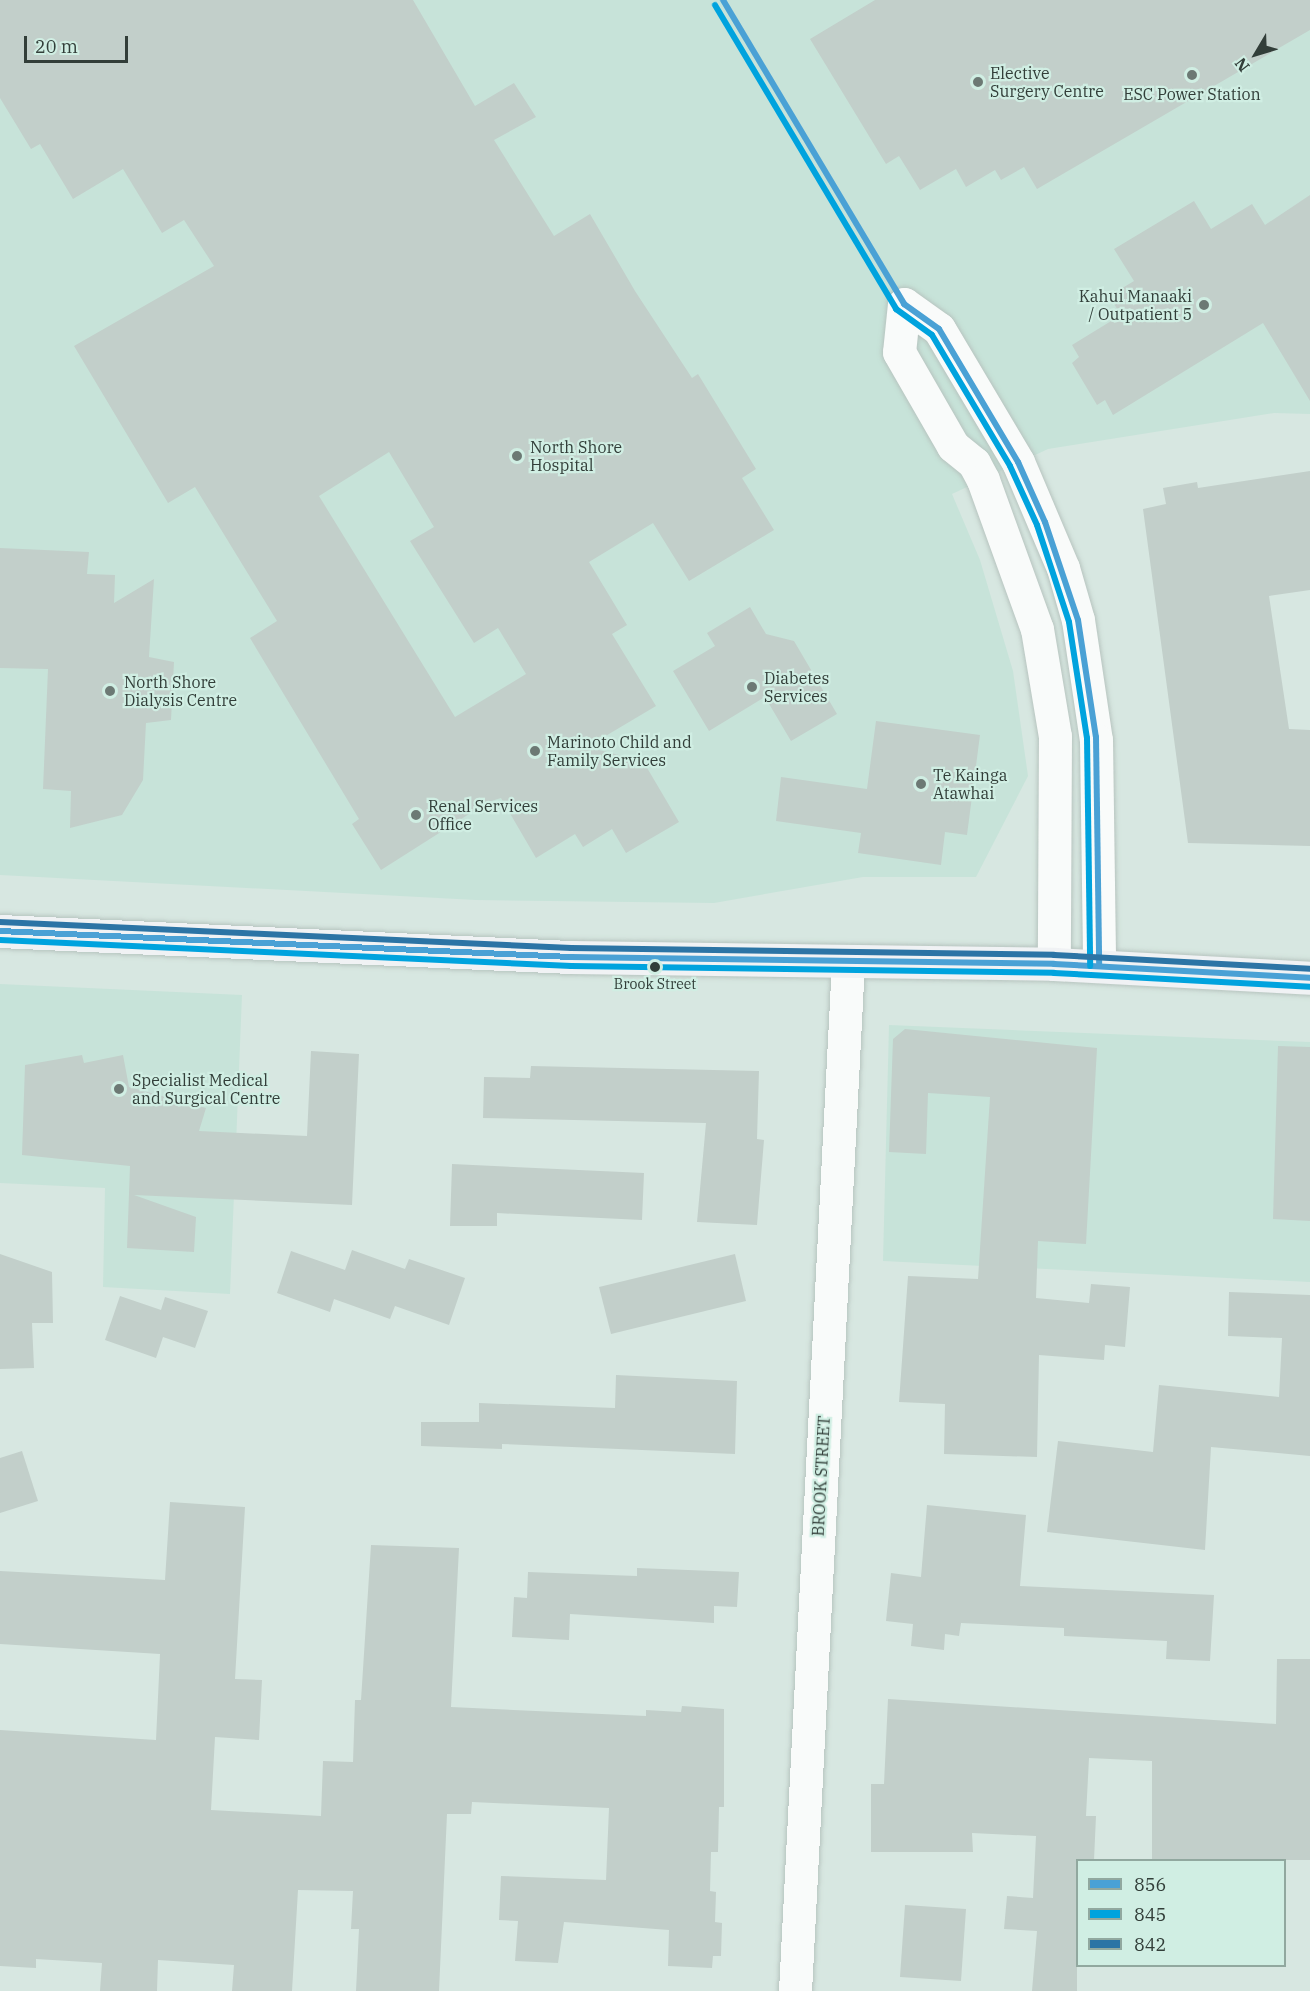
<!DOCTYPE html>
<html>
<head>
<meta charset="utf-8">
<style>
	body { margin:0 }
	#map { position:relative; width:1310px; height:1991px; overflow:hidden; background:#d7e7e1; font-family:"IBM Plex Serif",serif }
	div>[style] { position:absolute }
	.built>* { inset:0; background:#c7e3d9 }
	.building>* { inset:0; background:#c2cfca }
	.roads { filter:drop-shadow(0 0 2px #b7c4bf) drop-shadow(0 0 2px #b7c4bf) }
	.street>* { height:33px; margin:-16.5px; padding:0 16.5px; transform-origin:16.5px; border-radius:16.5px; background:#f9fbfa }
	.secondary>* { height:33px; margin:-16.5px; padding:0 16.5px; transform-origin:16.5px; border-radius:16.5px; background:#f0f2f4 }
	.bus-1>* { height:6px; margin:-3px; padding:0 3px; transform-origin:3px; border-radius:3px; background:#4aa1d5 }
	.bus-2>* { height:6px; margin:-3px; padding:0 3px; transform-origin:3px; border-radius:3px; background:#00a3de }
	.bus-3>* { height:6px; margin:-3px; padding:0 3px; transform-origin:3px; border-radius:3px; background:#2c74a5 }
	.dots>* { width:16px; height:16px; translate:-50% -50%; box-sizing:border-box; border:3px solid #d0eee3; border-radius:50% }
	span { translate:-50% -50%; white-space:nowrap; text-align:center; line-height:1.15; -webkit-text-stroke:4.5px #d0eee3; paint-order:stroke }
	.bus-label { font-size:14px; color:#323e39 }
	.poi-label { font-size:16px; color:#323e39 }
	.left { translate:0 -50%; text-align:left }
	.right { translate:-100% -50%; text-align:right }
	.street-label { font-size:16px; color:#323e39 }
	.legend { position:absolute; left:1076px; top:1859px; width:210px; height:108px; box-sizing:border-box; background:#d0eee3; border:2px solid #91a89f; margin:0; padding:8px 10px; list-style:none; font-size:18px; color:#323e39 }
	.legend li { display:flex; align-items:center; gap:12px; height:30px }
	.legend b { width:30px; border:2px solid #91a89f }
	.north { position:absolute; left:1226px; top:24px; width:60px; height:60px; -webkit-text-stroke:4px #d0eee3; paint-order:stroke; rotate:232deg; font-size:16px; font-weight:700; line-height:24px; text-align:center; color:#323e39 }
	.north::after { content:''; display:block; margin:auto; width:21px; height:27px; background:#323e39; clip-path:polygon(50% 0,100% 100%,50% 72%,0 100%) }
	.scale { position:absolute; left:24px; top:36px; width:104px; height:27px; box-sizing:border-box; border:3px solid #323e39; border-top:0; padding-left:8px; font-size:18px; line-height:21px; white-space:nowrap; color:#323e39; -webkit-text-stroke:4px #d0eee3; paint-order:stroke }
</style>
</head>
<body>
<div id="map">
	<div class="built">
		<i style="clip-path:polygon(0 0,1310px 0,1310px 414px,1274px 413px,1048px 449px,952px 494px,980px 560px,1013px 671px,1028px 776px,976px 877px,863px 877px,714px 903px,476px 900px,0 875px)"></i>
		<i style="clip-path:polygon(0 984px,242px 995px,230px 1294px,103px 1287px,105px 1188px,0 1183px)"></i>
		<i style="clip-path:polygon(889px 1025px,1310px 1042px,1310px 1282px,883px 1261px)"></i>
	</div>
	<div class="building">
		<i style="clip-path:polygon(evenodd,0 0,413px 0,475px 106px,514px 83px,536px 117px,494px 140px,554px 236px,590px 214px,635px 291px,692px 378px,698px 374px,756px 469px,742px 478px,774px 530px,689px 581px,653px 523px,589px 562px,627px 625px,612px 634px,656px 706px,587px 747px,643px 761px,679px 822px,626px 853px,612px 829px,583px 847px,575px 834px,536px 858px,501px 798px,488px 802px,381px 870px,352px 824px,359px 819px,250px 638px,277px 621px,195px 487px,168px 503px,74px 346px,214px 266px,184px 220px,162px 233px,123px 169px,73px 199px,40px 144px,31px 149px,0 98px,0 0,389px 452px,434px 527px,410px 541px,474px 643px,498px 628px,526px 674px,455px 717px,319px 496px,389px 452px)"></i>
		<i style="clip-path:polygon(875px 0,1310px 0,1310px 30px,1037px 189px,1024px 167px,1001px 180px,995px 170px,966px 187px,956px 169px,920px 190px,899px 156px,886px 164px,810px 39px)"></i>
		<i style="clip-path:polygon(1310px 195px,1310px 401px,1263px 323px,1113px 415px,1105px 400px,1097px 405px,1072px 363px,1079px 357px,1072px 345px,1121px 315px,1109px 296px,1134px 281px,1114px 249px,1194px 201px,1211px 229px,1252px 204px,1265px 225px)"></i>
		<i style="clip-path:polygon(1310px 471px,1310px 590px,1269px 596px,1289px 729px,1310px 730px,1310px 846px,1188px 843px,1143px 509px,1166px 504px,1163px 488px,1197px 482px,1198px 488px)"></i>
		<i style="clip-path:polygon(0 548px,89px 552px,87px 574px,115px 575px,114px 603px,154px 579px,149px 657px,174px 662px,171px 720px,146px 723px,143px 780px,122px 815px,70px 828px,71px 791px,43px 789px,48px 669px,0 668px)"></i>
		<i style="clip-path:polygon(750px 607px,766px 634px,794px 641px,837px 714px,791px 741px,765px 697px,709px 731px,673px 671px,715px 646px,707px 633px)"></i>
		<i style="clip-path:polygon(876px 721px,980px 735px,967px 835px,945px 832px,941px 865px,858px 853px,861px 833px,776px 821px,781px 777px,867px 789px)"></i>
		<i style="clip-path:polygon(905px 1029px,1097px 1048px,1086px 1244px,1038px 1241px,1036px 1298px,1089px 1303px,1091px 1284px,1130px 1287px,1125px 1347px,1105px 1345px,1104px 1360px,1039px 1355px,1037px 1457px,944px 1454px,945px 1404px,899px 1402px,908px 1276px,978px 1279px,990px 1097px,928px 1093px,926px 1154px,889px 1152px,893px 1039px)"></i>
		<i style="clip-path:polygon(1278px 1046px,1310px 1047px,1310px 1221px,1273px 1219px)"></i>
		<i style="clip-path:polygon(311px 1051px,359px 1054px,352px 1205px,134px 1195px,196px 1217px,194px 1252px,127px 1248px,130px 1166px,22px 1155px,25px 1065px,82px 1055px,84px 1063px,123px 1055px,129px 1087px,206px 1108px,199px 1131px,307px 1136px)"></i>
		<i style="clip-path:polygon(531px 1066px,759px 1071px,757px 1139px,764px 1140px,757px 1225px,697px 1222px,706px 1123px,483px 1118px,484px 1077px,530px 1078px)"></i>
		<i style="clip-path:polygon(452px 1164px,644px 1173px,642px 1220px,497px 1213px,497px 1226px,450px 1226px)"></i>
		<i style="clip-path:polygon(352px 1250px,405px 1269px,409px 1259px,465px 1278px,449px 1325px,395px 1306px,390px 1319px,334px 1299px,330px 1312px,277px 1293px,291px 1251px,345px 1270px)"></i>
		<i style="clip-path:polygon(0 1254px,52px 1272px,53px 1323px,32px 1323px,34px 1368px,0 1369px)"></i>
		<i style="clip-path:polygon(735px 1254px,746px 1301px,611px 1334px,599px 1287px)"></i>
		<i style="clip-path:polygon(1229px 1292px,1310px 1295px,1310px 1456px,1211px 1447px,1205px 1550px,1047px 1532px,1058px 1441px,1153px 1452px,1159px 1385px,1279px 1397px,1282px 1338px,1228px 1336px)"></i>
		<i style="clip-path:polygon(120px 1296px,161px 1310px,165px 1297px,208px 1311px,195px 1348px,163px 1337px,156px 1358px,105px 1340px)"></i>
		<i style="clip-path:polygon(616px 1375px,737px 1381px,735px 1454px,502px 1444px,502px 1449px,421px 1446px,421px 1422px,479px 1422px,479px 1403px,615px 1408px)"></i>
		<i style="clip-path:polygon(22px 1451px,38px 1501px,0 1513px,0 1458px)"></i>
		<i style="clip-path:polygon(170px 1502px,245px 1507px,235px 1679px,262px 1680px,259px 1740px,215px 1737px,211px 1810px,321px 1816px,323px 1761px,353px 1762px,355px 1700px,361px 1700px,371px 1545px,459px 1548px,451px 1707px,646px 1716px,646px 1710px,681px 1712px,682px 1706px,724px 1709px,724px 1807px,719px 1807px,718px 1852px,711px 1852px,710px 1891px,716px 1892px,715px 1922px,722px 1923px,721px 1956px,713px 1956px,712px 1968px,668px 1966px,669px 1930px,564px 1922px,558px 1963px,515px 1961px,518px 1921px,499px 1920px,501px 1876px,606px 1880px,609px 1808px,472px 1802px,471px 1814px,447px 1814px,439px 1991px,356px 1991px,359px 1929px,351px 1929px,353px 1891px,298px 1890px,292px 1991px,232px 1991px,234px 1965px,158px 1960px,157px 1991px,100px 1991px,102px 1963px,36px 1959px,36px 1968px,0 1966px,0 1730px,156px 1740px,160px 1654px,0 1644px,0 1571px,165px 1580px)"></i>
		<i style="clip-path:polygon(927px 1505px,1026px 1515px,1020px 1586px,1214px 1595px,1210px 1661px,1166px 1659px,1167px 1641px,1064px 1636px,1064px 1628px,961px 1623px,959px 1636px,945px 1634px,944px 1650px,911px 1646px,913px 1624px,886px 1621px,891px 1573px,921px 1577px)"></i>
		<i style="clip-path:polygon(637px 1568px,739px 1572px,737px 1607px,714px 1606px,714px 1623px,570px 1614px,569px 1640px,512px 1637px,514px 1597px,527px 1598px,528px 1572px,637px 1576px)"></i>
		<i style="clip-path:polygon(1277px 1659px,1310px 1659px,1310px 1860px,1152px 1860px,1152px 1761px,1089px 1758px,1086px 1816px,1096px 1816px,1094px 1860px,1077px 1860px,1077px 1991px,1032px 1991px,1037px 1931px,1004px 1929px,1007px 1896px,1033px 1898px,1036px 1836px,972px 1833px,973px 1852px,871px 1852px,871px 1784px,884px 1784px,888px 1699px,1276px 1724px)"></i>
		<i style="clip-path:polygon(905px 1905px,966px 1909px,961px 1981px,900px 1977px)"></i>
	</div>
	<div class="roads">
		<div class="street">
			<i style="left:904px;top:304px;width:43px;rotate:35.5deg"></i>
			<i style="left:939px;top:329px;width:155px;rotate:59.3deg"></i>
			<i style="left:1018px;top:462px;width:115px;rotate:67deg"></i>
			<i style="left:1063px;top:568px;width:54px;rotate:73.9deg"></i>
			<i style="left:1078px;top:620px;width:121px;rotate:81.5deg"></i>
			<i style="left:1096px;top:740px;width:226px;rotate:89.2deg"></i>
			<i style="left:904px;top:304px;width:48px;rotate:95.9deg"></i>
			<i style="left:899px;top:352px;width:108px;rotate:60.1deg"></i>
			<i style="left:953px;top:446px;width:27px;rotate:39deg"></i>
			<i style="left:974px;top:463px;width:19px;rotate:62deg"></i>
			<i style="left:983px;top:480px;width:158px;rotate:70.1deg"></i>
			<i style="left:1037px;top:629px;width:109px;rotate:80.5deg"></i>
			<i style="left:1055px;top:736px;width:228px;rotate:90.3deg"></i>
			<i style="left:795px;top:1991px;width:1031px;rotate:-87.05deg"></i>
		</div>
		<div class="secondary">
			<i style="left:0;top:931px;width:572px;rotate:2.61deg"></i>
			<i style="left:571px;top:957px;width:483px;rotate:0.8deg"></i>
			<i style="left:1054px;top:964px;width:256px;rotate:3.1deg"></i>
		</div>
	</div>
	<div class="bus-1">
		<i style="left:723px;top:0;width:354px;rotate:59.2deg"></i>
		<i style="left:904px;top:304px;width:43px;rotate:35.5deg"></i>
		<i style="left:939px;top:329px;width:155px;rotate:59.3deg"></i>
		<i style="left:1018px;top:462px;width:66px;rotate:65.8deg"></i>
		<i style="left:1045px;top:522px;width:103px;rotate:71.4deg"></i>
		<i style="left:1078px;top:620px;width:118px;rotate:81.3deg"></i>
		<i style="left:1096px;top:737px;width:229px;rotate:89.2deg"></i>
		<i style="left:0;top:931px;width:572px;rotate:2.61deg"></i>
		<i style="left:571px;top:957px;width:483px;rotate:0.8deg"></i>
		<i style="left:1054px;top:964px;width:256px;rotate:3.1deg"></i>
	</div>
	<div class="bus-2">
		<i style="left:715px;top:5px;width:354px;rotate:59.2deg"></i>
		<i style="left:896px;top:309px;width:44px;rotate:35.8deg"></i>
		<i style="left:932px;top:335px;width:152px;rotate:59.2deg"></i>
		<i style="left:1010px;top:466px;width:65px;rotate:65.4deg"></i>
		<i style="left:1037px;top:525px;width:102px;rotate:71.7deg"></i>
		<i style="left:1069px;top:622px;width:117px;rotate:81.2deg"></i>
		<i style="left:1087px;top:738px;width:228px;rotate:89.2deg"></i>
		<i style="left:0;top:940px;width:572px;rotate:2.61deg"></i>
		<i style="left:571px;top:966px;width:483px;rotate:0.8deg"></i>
		<i style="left:1054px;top:973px;width:256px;rotate:3.1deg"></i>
	</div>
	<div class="bus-3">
		<i style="left:0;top:922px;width:572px;rotate:2.61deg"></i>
		<i style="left:571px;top:948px;width:483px;rotate:0.8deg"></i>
		<i style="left:1054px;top:955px;width:256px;rotate:3.1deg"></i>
	</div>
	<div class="dots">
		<i style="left:1192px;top:75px;background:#6c7974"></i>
		<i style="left:978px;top:82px;background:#6c7974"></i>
		<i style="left:1204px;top:305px;background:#6c7974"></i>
		<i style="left:517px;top:456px;background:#6c7974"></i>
		<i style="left:752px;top:687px;background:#6c7974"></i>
		<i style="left:110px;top:691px;background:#6c7974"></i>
		<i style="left:535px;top:751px;background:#6c7974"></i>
		<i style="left:921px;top:784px;background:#6c7974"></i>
		<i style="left:416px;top:815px;background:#6c7974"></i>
		<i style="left:655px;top:967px;background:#323e39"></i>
		<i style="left:119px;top:1089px;background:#6c7974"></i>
	</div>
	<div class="bus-label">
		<span style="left:655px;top:984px">Brook Street</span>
	</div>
	<div class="poi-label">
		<span class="left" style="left:990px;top:82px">Elective<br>Surgery Centre</span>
		<span style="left:1192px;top:94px">ESC Power Station</span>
		<span class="right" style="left:1192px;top:305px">Kahui Manaaki<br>/ Outpatient 5</span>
		<span class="left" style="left:530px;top:456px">North Shore<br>Hospital</span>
		<span class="left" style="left:764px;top:687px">Diabetes<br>Services</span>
		<span class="left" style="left:124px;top:691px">North Shore<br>Dialysis Centre</span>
		<span class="left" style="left:547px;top:751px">Marinoto Child and<br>Family Services</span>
		<span class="left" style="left:933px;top:784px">Te Kainga<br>Atawhai</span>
		<span class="left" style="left:428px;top:815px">Renal Services<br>Office</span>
		<span class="left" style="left:132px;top:1089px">Specialist Medical<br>and Surgical Centre</span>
	</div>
	<div class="street-label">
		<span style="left:821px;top:1476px;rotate:-87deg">BROOK STREET</span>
	</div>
	<ul class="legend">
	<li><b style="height:8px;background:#4aa1d5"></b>856</li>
	<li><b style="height:8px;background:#00a3de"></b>845</li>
	<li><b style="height:8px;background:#2c74a5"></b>842</li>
	</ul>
	<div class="north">N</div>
	<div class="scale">20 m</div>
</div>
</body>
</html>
